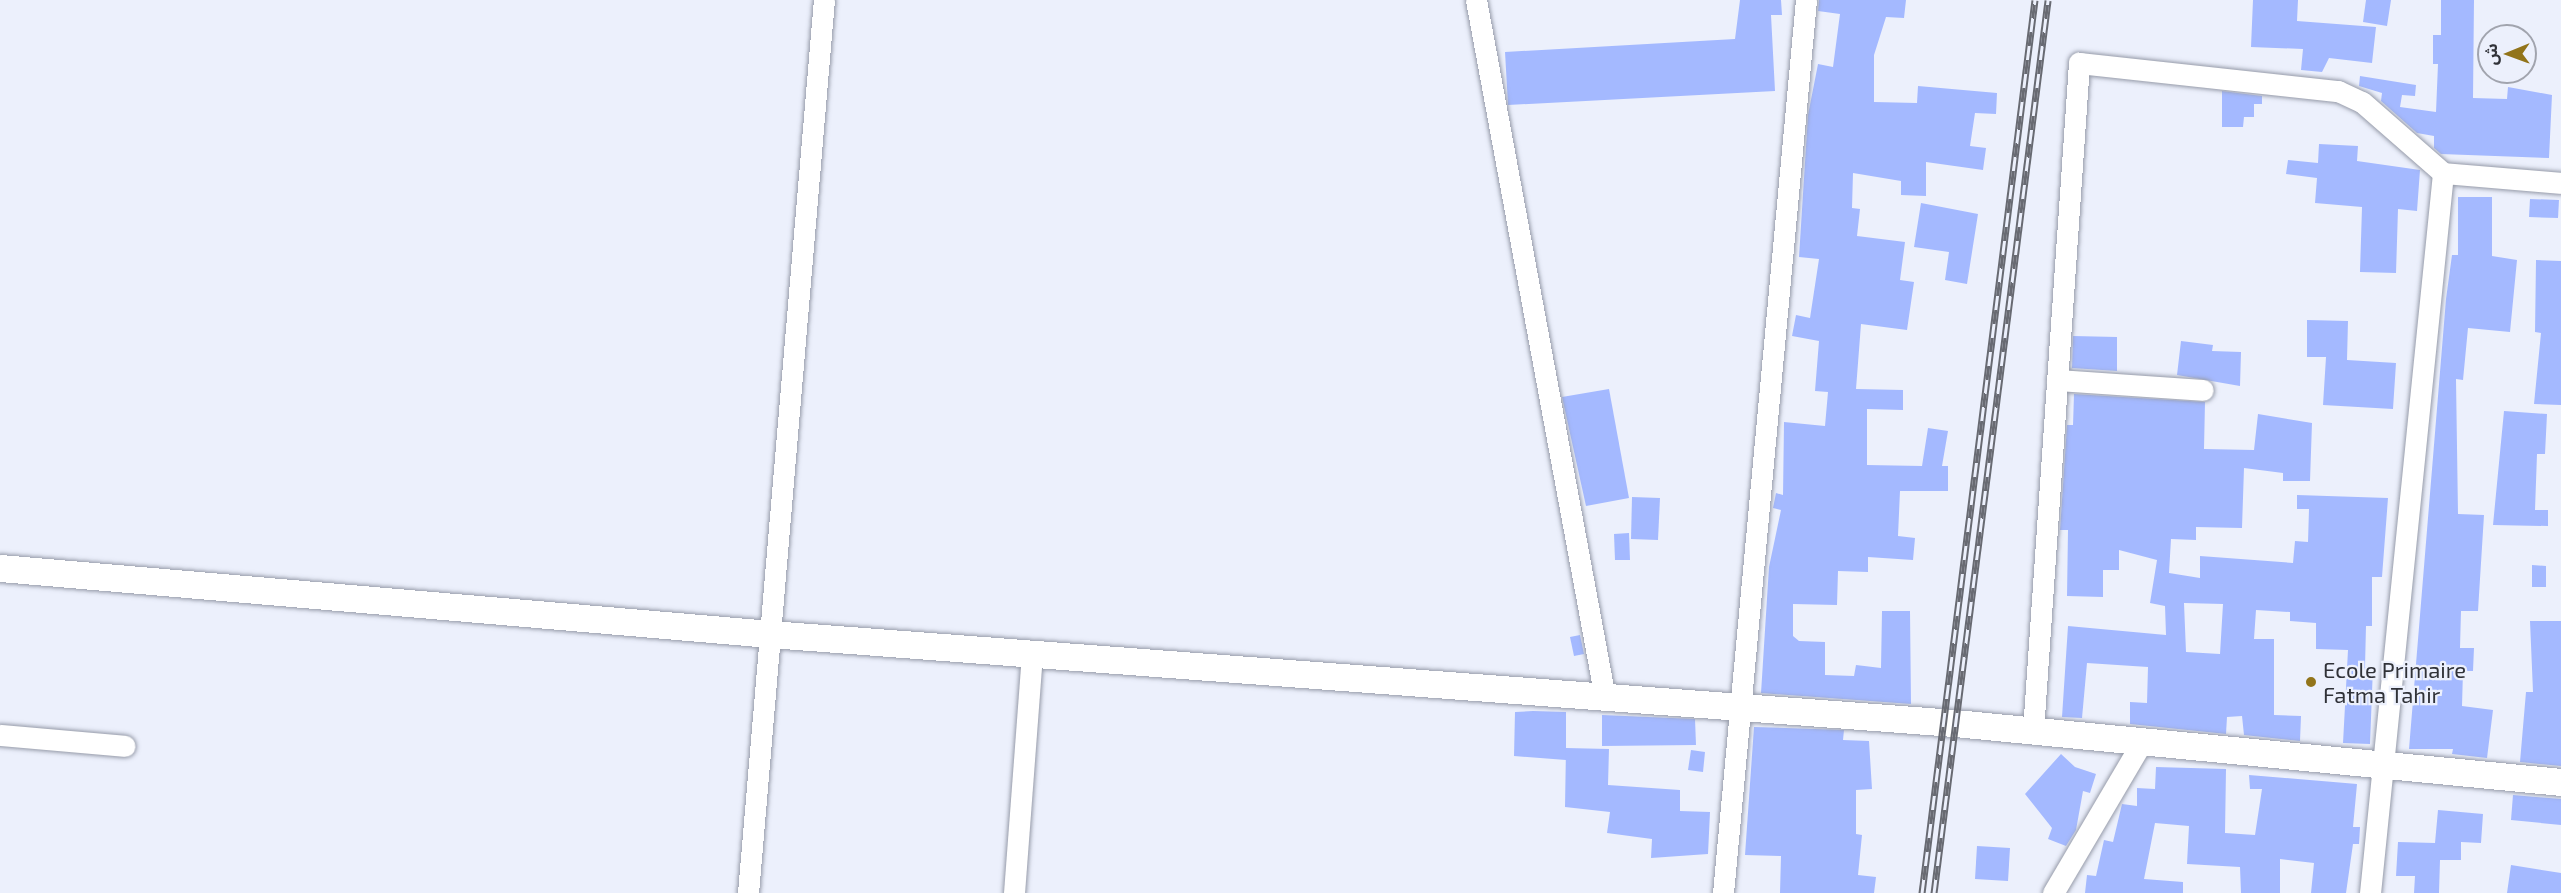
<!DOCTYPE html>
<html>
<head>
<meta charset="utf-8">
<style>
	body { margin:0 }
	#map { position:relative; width:2561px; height:893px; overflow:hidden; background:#ecf0fc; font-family:"Exo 2","Noto Sans Arabic",sans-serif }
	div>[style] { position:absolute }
	.building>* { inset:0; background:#a4b9ff }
	.roads { filter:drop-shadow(0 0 2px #969ba9) drop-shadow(0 0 2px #969ba9) }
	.minor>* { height:21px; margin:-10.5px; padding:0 10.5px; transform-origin:10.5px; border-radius:10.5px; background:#fff }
	.major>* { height:27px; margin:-13.5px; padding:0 13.5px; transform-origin:13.5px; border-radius:13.5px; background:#fff }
	.rail>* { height:7px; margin-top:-3.5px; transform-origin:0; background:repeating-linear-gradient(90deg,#ecf0fc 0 14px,#686a72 0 28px); box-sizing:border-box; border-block:2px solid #686a72 }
	.dots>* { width:16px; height:16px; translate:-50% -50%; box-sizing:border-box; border:3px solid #ecf0fc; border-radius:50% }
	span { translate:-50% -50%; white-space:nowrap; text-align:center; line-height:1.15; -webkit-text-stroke:4.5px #ecf0fc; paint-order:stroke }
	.poi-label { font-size:22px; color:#303238 }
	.left { translate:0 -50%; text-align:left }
	.north { position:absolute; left:2477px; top:24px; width:60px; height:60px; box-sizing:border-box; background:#ecf0fc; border:2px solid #a1a4ae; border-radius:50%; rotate:269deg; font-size:16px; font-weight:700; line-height:24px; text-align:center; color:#303238 }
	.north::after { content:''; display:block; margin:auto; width:21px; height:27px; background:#92741a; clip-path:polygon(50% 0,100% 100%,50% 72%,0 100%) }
</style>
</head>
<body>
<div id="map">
	<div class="building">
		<i style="clip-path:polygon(1740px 0,1781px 0,1782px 15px,1771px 15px,1775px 91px,1508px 105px,1505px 52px,1735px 39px)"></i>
		<i style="clip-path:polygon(1819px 0,1906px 0,1904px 18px,1886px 17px,1874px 55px,1874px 102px,1917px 103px,1918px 86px,1997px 93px,1996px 114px,1975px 113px,1970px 146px,1986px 148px,1983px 170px,1926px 162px,1926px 196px,1901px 195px,1901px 181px,1853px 173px,1852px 208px,1860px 209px,1857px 236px,1905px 242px,1900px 280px,1914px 282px,1907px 330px,1861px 324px,1856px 389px,1903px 390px,1903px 410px,1867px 409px,1867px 465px,1922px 466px,1928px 428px,1948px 431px,1942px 466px,1948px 466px,1948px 491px,1900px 491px,1898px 536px,1915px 538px,1913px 560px,1868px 557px,1868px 572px,1838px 571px,1837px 605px,1793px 604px,1793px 636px,1799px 641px,1825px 642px,1825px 675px,1854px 676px,1856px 665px,1881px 668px,1882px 611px,1910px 611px,1911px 704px,1761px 693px,1769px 567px,1781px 510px,1773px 508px,1776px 493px,1783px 495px,1784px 422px,1825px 426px,1828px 392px,1815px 391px,1819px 341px,1792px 336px,1796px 315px,1810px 318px,1819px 259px,1799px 257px,1808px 115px,1818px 64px,1833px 67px,1840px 14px,1818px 11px)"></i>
		<i style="clip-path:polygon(2253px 0,2298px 0,2297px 21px,2376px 27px,2372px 63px,2329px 58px,2322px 72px,2301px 70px,2303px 49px,2251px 47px)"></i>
		<i style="clip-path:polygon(2366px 0,2391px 0,2387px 26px,2363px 22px)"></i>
		<i style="clip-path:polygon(2441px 0,2474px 0,2473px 98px,2507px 99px,2508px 87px,2552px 95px,2549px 158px,2441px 154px,2434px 148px,2434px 136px,2417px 133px,2381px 101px,2382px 93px,2359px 86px,2360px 76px,2416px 85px,2415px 96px,2402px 95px,2400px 107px,2436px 112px,2438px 64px,2433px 64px,2433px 35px,2441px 35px)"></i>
		<i style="clip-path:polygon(2222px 91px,2262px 96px,2262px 104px,2254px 104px,2254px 117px,2244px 117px,2243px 127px,2222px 127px)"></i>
		<i style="clip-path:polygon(2319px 144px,2358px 146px,2357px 161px,2420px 170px,2417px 211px,2398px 209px,2396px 273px,2360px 272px,2362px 207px,2315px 203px,2317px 178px,2286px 174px,2288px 160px,2318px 163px)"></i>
		<i style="clip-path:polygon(2458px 197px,2492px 197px,2492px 256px,2517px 260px,2510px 332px,2468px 328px,2463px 380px,2456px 379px,2458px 514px,2484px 515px,2478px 611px,2461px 611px,2460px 648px,2474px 648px,2473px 671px,2463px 671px,2462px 706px,2493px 710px,2487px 758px,2452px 754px,2453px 749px,2409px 749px,2446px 299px,2452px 255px,2458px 255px)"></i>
		<i style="clip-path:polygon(2530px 199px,2559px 200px,2558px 218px,2529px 217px)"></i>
		<i style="clip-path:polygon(1921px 203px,1978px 214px,1967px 284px,1945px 280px,1949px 252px,1914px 247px)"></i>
		<i style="clip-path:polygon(2536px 260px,2561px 261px,2561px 405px,2534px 404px,2541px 333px,2535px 332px)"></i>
		<i style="clip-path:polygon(2307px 320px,2348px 321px,2347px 360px,2396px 363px,2393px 409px,2323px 405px,2326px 357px,2307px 357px)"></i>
		<i style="clip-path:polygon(2073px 336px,2117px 337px,2117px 371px,2072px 368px)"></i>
		<i style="clip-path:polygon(2181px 341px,2213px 345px,2212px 351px,2241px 352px,2240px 386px,2177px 375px)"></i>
		<i style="clip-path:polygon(1609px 389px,1629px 498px,1586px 506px,1562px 397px)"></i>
		<i style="clip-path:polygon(evenodd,2074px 394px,2205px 402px,2204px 449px,2254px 450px,2258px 414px,2312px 423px,2310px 481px,2283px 481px,2283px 473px,2244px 468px,2242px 528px,2196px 527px,2196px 540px,2171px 539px,2169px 573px,2200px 578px,2200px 556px,2293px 563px,2295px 541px,2308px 542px,2309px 509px,2297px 509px,2297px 495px,2388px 498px,2382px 577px,2372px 577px,2372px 626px,2366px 626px,2365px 667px,2373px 667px,2370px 744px,2343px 743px,2348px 650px,2316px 649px,2316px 623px,2290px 621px,2290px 612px,2256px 610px,2254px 639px,2274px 639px,2274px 715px,2301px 716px,2300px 741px,2244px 735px,2242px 716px,2227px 717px,2226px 734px,2130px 724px,2130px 702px,2147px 703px,2148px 667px,2087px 663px,2082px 718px,2062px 717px,2068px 626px,2166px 635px,2165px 606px,2150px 603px,2157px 560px,2119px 550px,2119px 570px,2103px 570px,2103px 597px,2067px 596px,2068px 530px,2060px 530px,2067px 425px,2073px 425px,2074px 394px,2184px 603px,2223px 604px,2220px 654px,2186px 652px,2184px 603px)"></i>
		<i style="clip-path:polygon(2504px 411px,2547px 414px,2545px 454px,2537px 454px,2535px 510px,2548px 510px,2548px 526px,2493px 525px)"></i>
		<i style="clip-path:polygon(1632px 497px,1660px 498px,1658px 540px,1631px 539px)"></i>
		<i style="clip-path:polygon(1629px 533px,1630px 560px,1615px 560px,1614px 534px)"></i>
		<i style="clip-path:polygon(2532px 565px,2546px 566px,2546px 587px,2532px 587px)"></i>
		<i style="clip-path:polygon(2530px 621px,2561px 621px,2561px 766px,2520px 762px,2526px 692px,2533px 692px)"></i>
		<i style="clip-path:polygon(1580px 635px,1584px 654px,1574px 656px,1570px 637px)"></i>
		<i style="clip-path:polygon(1533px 711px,1566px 712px,1566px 760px,1514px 756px,1515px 712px)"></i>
		<i style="clip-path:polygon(1602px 715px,1695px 719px,1696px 745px,1602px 746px)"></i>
		<i style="clip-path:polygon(1754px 727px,1844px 730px,1843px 740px,1869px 741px,1872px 789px,1856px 790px,1856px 834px,1862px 835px,1858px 875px,1876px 877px,1874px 893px,1780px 893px,1781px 856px,1745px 855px)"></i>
		<i style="clip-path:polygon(1566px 748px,1609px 749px,1608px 785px,1680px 790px,1680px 811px,1710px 812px,1708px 854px,1651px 858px,1652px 839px,1607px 833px,1610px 812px,1565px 807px)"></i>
		<i style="clip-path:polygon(1691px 750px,1705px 752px,1703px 772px,1688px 770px)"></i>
		<i style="clip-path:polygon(2061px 754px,2075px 767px,2096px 774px,2090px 793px,2083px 791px,2076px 830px,2066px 846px,2048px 839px,2052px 828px,2025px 794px)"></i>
		<i style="clip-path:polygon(2156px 767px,2226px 769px,2225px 833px,2255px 835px,2262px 789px,2250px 789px,2249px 775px,2357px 784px,2353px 827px,2360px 827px,2359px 844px,2353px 844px,2346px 893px,2311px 893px,2314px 863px,2280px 859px,2280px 893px,2241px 893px,2240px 867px,2187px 864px,2189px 826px,2155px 823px,2144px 879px,2183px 882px,2183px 893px,2085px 893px,2087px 875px,2096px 876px,2104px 840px,2113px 842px,2122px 804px,2137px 806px,2137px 788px,2155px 789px)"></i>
		<i style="clip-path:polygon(2513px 795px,2561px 799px,2561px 825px,2511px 820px)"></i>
		<i style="clip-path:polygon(2438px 810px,2483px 814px,2481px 843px,2461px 842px,2461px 860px,2440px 860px,2439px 893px,2414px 893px,2415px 876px,2396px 876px,2398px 842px,2435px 843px)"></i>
		<i style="clip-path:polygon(1977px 846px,2010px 848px,2008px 881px,1975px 879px)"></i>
		<i style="clip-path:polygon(2511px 865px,2561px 873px,2561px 893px,2507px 893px)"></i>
	</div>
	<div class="roads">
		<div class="minor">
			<i style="left:1476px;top:0;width:710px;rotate:79.53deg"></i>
			<i style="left:2057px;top:380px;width:146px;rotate:3.9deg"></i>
			<i style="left:2033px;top:731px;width:670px;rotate:-86.06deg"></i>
			<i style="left:2079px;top:63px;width:261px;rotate:6.2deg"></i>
			<i style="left:2338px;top:91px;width:26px;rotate:25deg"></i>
			<i style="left:2362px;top:102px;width:108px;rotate:41.2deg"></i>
			<i style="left:0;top:735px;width:125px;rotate:5deg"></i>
			<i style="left:748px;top:893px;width:896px;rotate:-85.14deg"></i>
			<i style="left:1014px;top:893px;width:240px;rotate:-85.7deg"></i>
			<i style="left:1723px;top:893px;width:897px;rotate:-84.69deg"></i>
			<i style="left:2053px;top:893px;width:178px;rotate:-59.5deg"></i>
			<i style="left:2370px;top:893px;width:724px;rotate:-84.21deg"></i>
			<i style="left:2443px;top:173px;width:118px;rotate:4.8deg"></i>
		</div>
		<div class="major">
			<i style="left:0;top:568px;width:773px;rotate:4.9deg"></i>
			<i style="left:770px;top:634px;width:1188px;rotate:4.3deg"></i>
			<i style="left:1955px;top:723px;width:609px;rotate:5.56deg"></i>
		</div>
	</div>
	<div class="rail">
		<i style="left:1922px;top:893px;width:900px;rotate:-82.79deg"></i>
		<i style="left:1934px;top:893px;width:900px;rotate:-82.72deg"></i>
	</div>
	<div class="dots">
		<i style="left:2311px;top:682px;background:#92741a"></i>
	</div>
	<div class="poi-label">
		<span class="left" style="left:2323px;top:682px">Ecole Primaire<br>Fatma Tahir</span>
	</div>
	<div class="north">ش</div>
</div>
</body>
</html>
